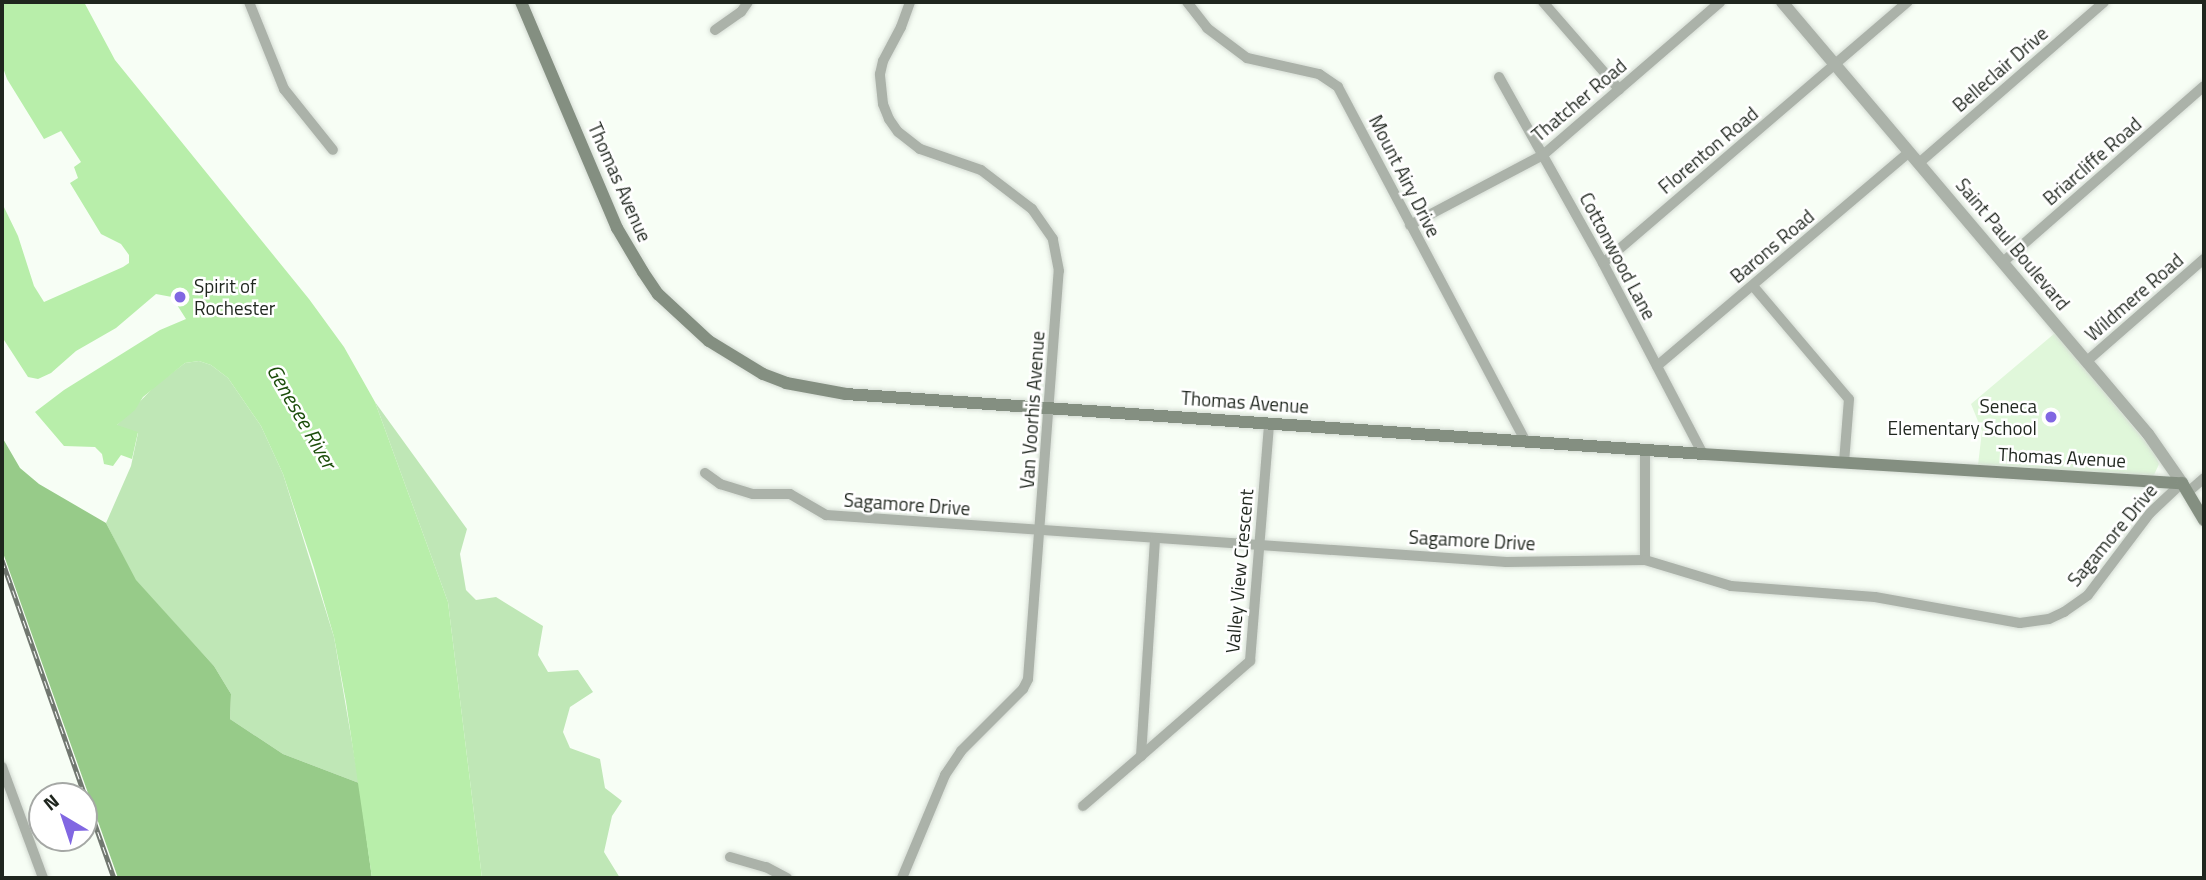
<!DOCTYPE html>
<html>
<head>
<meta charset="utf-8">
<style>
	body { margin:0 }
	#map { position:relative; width:2206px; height:880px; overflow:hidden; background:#f7fef5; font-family:"Titillium Web",sans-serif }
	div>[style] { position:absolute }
	.built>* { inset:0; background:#e0f7da }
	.green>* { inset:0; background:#bfe7b6 }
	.forest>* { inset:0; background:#97cb89 }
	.water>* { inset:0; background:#b8eeaa }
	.roads { filter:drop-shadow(0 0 2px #d4dbd3) drop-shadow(0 0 2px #d4dbd3) }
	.minor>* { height:10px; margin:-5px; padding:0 5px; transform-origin:5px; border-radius:5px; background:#abb2a9 }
	.tertiary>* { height:12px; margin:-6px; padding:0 6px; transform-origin:6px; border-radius:6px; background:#abb2a9 }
	.secondary>* { height:12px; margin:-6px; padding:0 6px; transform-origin:6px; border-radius:6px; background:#848f81 }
	.rail>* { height:5px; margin-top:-2.5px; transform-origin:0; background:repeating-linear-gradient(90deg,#fff 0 8px,#717870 0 16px); box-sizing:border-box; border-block:2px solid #717870 }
	.dots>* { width:19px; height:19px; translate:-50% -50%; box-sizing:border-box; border:4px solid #fff; border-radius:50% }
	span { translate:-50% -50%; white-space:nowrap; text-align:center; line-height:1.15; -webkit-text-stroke:5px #fff; paint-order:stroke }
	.street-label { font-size:19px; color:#1f261e }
	.poi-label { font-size:19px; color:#1f261e }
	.left { translate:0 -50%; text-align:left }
	.right { translate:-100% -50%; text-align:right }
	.water-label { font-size:21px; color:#1b4d0a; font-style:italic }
	.frame { position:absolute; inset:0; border:4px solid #1f261e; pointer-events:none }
	.north { position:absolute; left:28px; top:782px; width:70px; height:70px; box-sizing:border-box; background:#fff; border:2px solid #a5a8a5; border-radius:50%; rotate:321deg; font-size:19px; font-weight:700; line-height:28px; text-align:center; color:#1f261e }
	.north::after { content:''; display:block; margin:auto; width:24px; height:32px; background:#8167e2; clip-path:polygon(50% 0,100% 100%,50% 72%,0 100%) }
</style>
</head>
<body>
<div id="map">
	<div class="built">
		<i style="clip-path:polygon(2055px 333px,2154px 452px,2159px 464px,2154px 475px,2149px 478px,1978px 465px,1982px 431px,1971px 404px)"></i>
	</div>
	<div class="green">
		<i style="clip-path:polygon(199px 361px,211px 365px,228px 378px,261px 426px,283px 474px,334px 637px,359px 783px,283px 754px,230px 719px,231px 694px,214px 666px,135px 580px,106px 523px,131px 466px,138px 433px,116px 426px,155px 386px,185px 363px)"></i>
		<i style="clip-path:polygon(375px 402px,467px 529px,460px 554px,466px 590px,476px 600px,496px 597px,543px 626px,538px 655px,548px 672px,578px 670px,593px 692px,570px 707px,563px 732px,570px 748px,600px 759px,605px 788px,622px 801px,612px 816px,604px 852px,620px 878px,482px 878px,448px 602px)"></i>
	</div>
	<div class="forest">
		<i style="clip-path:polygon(2px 437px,20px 468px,39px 484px,106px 523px,136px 580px,214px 666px,231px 694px,230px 719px,283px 754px,359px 783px,372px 878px,118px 878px,2px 550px)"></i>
	</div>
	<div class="water">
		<i style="clip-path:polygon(2px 2px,84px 2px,115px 60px,309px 299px,344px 347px,375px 402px,448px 602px,482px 878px,372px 878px,346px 702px,334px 637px,314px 568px,283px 474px,261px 426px,228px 378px,211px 365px,199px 361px,185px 363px,143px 397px,135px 410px,117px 425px,138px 432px,132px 459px,121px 455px,113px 466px,104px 464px,102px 454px,95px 447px,64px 446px,35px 412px,64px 390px,160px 330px,186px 319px,172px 297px,156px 294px,116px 328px,76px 351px,51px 373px,38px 379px,28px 377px,4px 340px,2px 334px,2px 203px,18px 236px,34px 286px,44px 302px,123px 267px,129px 263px,129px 255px,121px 244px,101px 234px,70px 183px,78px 178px,74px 167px,81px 162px,61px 131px,44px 139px,7px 79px,2px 65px)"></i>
	</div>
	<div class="roads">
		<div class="minor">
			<i style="left:249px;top:2px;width:94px;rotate:68.1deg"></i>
			<i style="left:284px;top:89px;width:78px;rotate:51.2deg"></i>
			<i style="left:1187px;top:2px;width:33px;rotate:52deg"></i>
			<i style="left:1207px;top:28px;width:50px;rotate:36.9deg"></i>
			<i style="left:1247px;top:58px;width:74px;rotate:12.5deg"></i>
			<i style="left:1319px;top:74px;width:23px;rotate:34deg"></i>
			<i style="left:1338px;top:87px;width:402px;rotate:62.1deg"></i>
			<i style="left:1543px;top:2px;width:116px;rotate:48.9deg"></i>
			<i style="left:715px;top:30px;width:32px;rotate:-35deg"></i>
			<i style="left:741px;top:12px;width:12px;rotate:-55deg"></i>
			<i style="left:1499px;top:77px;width:213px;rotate:60.8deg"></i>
			<i style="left:1603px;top:263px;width:216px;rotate:62.4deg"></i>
			<i style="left:1919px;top:163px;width:245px;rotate:-41deg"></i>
			<i style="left:1410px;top:225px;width:150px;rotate:-27.8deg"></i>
			<i style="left:1543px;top:155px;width:234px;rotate:-40.8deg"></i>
			<i style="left:2003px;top:262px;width:267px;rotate:-41.2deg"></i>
			<i style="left:1603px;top:263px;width:401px;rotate:-40.6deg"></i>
			<i style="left:1753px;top:286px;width:148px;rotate:49.7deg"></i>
			<i style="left:1849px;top:399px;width:64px;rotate:94.5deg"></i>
			<i style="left:2087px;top:361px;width:155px;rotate:-41.1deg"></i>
			<i style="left:1657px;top:366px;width:331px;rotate:-40.3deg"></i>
			<i style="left:1645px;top:450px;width:110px;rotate:90deg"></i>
			<i style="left:705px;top:473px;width:19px;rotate:36deg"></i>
			<i style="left:720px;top:484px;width:34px;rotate:17deg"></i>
			<i style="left:753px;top:494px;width:37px"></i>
			<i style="left:790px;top:494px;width:42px;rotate:30.3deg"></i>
			<i style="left:826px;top:515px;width:682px;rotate:3.95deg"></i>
			<i style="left:1506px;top:562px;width:139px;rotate:-0.8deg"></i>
			<i style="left:1645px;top:560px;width:90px;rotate:16.8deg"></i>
			<i style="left:1731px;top:586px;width:144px;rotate:4.4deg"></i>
			<i style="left:1875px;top:597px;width:147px;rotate:10.2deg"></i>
			<i style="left:2020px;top:623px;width:29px;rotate:-8deg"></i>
			<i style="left:2049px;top:619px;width:17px;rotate:-25deg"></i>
			<i style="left:2064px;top:612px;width:29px;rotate:-35deg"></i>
			<i style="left:2088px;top:595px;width:103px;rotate:-52.9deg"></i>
			<i style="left:2150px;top:513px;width:44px;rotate:-43.2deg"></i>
			<i style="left:2188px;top:492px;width:21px;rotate:-41deg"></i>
			<i style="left:1141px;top:756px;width:145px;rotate:-41.1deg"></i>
			<i style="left:1250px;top:661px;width:238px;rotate:-85.4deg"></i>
			<i style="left:2px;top:767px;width:118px;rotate:69.7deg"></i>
			<i style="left:1083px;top:806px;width:77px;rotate:-40.8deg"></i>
			<i style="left:1141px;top:756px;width:218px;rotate:-86.3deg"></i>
			<i style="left:730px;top:857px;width:37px;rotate:16deg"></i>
			<i style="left:766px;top:867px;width:24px;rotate:28deg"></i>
			<i style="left:902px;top:878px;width:112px;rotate:-67.3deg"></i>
			<i style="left:945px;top:775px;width:29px;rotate:-56deg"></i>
			<i style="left:961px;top:751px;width:88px;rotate:-45deg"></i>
			<i style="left:1023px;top:689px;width:11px;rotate:-63deg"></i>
			<i style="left:1028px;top:679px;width:409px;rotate:-85.7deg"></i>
			<i style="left:1059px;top:271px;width:33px;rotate:-101deg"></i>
			<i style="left:1053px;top:239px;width:37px;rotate:-125deg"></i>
			<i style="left:1032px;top:209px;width:64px;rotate:-142.6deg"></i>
			<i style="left:981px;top:170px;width:65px;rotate:-161deg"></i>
			<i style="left:920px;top:149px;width:28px;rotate:-142deg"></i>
			<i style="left:898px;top:132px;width:16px;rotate:-125deg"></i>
			<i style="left:889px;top:119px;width:16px;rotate:-112deg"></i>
			<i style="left:883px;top:104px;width:30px;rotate:-96deg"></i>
			<i style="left:880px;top:74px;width:13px;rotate:-77deg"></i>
			<i style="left:883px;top:61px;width:38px;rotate:-62deg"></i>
			<i style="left:901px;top:27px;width:27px;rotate:-70deg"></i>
		</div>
		<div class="tertiary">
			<i style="left:1782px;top:2px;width:566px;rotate:49.73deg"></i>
			<i style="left:2148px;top:434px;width:60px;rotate:55.2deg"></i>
		</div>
		<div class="secondary">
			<i style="left:521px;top:2px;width:246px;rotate:67deg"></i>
			<i style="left:617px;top:228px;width:51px;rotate:59.4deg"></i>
			<i style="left:643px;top:272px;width:27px;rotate:56deg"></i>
			<i style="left:658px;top:294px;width:69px;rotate:42.7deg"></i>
			<i style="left:709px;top:341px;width:63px;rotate:31.4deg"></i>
			<i style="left:763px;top:374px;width:25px;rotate:21deg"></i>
			<i style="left:786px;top:383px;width:61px;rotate:10.4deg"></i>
			<i style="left:846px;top:394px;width:859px;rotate:4deg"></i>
			<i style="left:1703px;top:454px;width:480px;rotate:3.5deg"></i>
			<i style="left:2182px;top:483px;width:43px;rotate:59.3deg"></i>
		</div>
	</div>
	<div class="rail">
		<i style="left:2px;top:560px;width:337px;rotate:70.6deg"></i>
	</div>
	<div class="dots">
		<i style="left:180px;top:297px;background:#8167e2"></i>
		<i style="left:2051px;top:417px;background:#8167e2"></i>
	</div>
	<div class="street-label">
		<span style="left:2000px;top:69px;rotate:-41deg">Belleclair Drive</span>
		<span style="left:1579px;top:100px;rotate:-40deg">Thatcher Road</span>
		<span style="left:1708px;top:150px;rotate:-40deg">Florenton Road</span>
		<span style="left:2092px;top:161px;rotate:-41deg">Briarcliffe Road</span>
		<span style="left:1405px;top:176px;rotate:63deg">Mount Airy Drive</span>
		<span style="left:620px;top:182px;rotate:66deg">Thomas Avenue</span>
		<span style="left:2013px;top:244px;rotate:50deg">Saint Paul Boulevard</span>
		<span style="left:1772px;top:246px;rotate:-40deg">Barons Road</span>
		<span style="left:1618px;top:256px;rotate:62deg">Cottonwood Lane</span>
		<span style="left:2134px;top:297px;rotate:-41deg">Wildmere Road</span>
		<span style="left:1245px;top:402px;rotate:4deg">Thomas Avenue</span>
		<span style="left:1032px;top:410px;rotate:-86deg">Van Voorhis Avenue</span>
		<span style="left:2062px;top:457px;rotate:3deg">Thomas Avenue</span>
		<span style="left:907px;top:504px;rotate:4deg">Sagamore Drive</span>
		<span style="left:2112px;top:535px;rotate:-50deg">Sagamore Drive</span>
		<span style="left:1472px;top:540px;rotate:3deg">Sagamore Drive</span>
		<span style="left:1239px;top:571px;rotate:-85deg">Valley View Crescent</span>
	</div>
	<div class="poi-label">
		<span class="left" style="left:194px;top:297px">Spirit of<br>Rochester</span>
		<span class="right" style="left:2037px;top:417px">Seneca<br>Elementary School</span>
	</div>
	<div class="water-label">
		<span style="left:302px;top:416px;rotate:60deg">Genesee River</span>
	</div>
	<div class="frame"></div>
	<div class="north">N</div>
</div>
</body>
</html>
